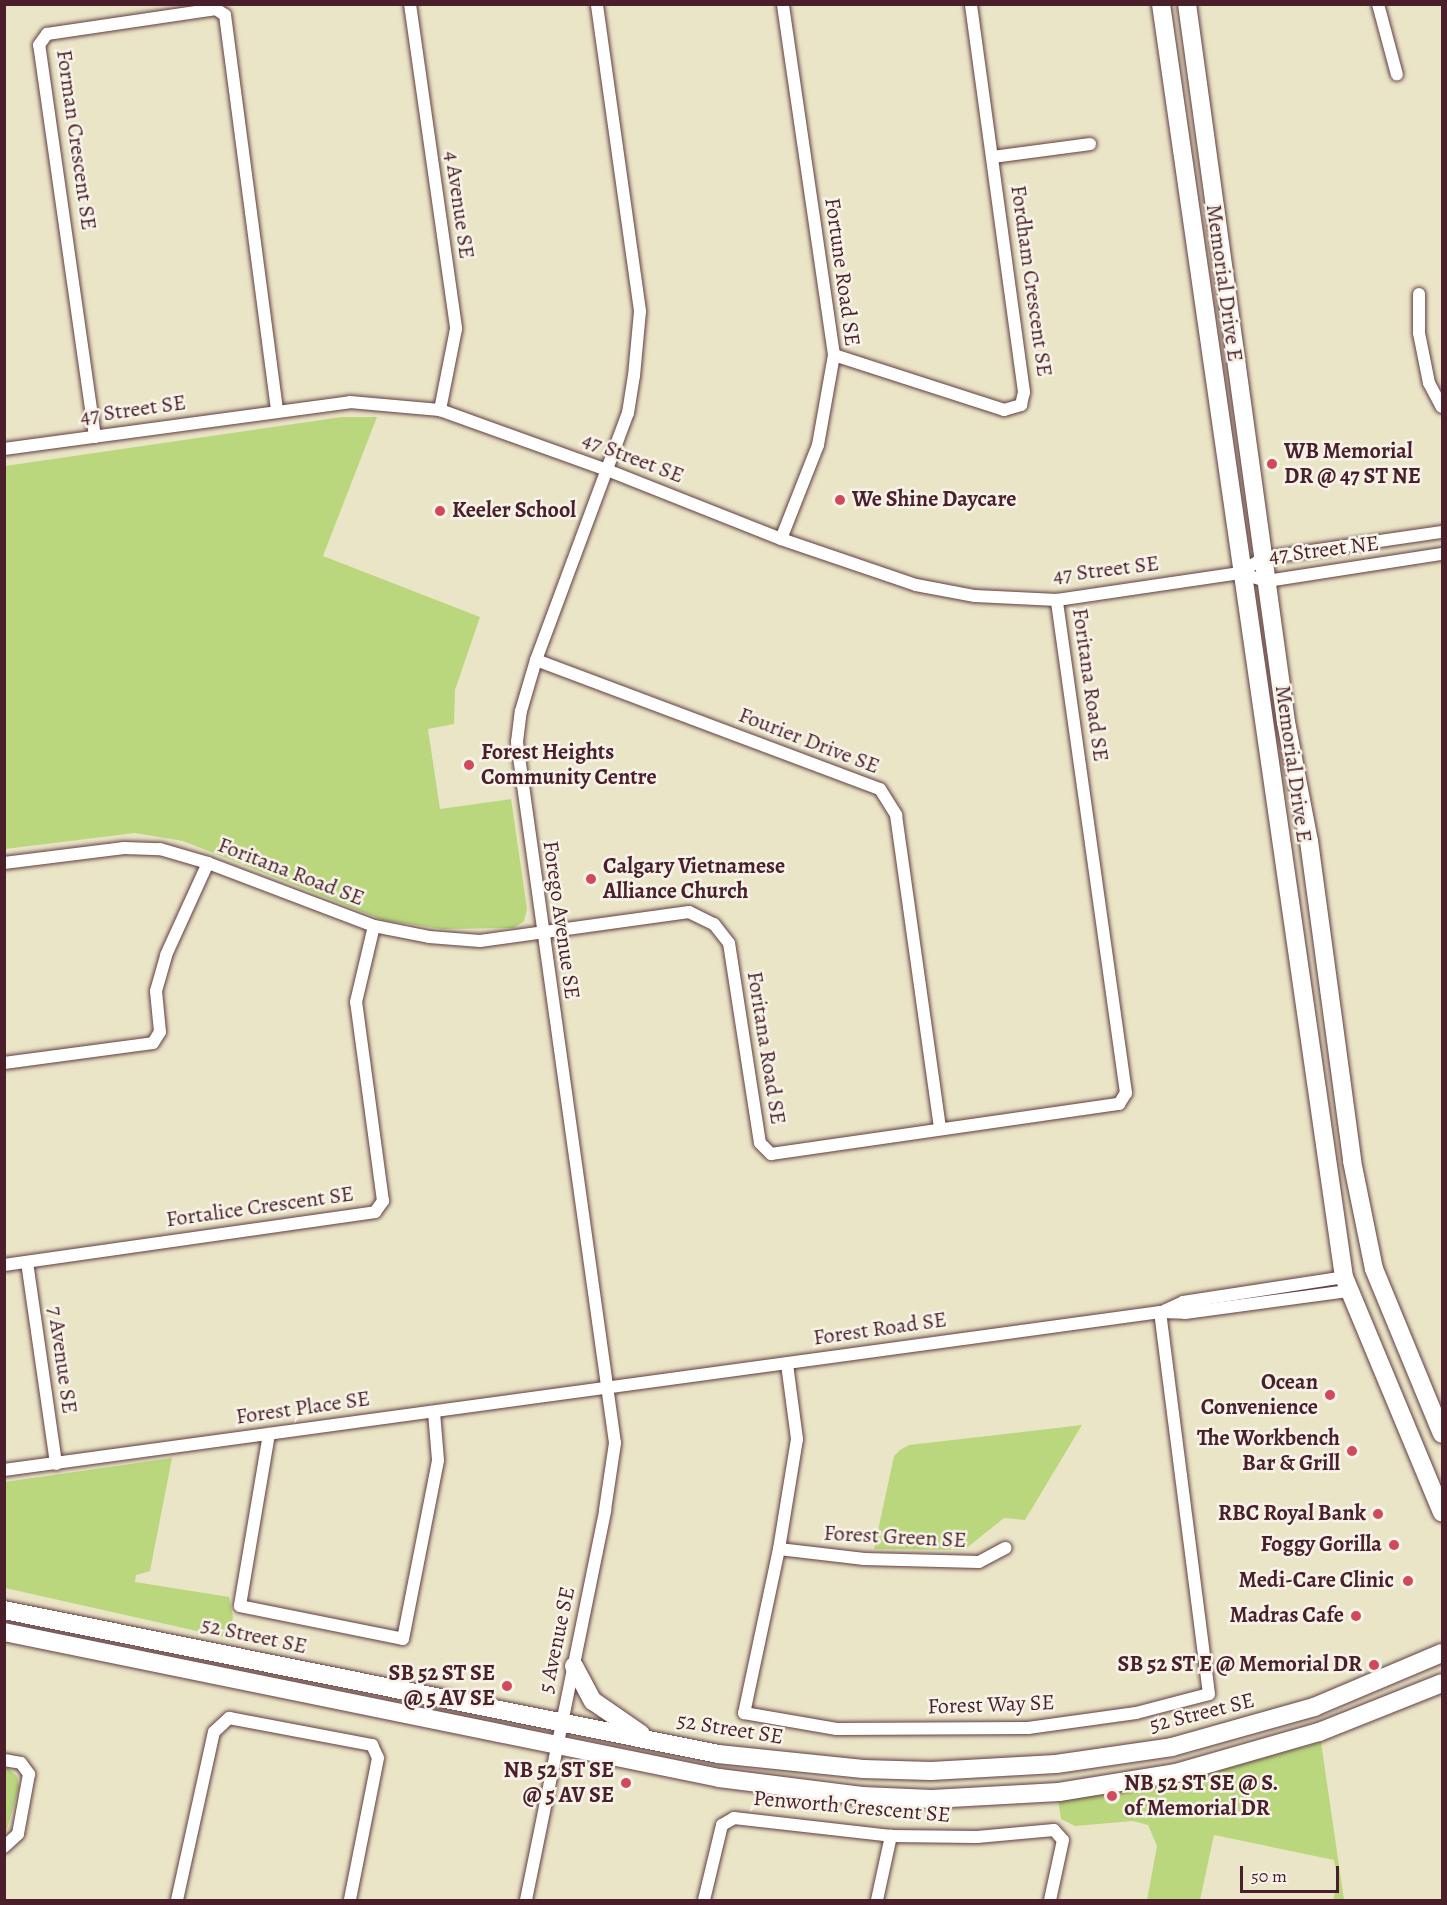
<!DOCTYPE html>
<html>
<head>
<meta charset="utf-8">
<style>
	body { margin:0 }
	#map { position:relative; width:1447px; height:1905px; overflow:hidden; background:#ebe5c7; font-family:Alegreya,serif }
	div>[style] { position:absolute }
	.green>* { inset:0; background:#bad77e }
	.roads { filter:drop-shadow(0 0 2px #623d42) drop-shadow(0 0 2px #623d42) }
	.minor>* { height:12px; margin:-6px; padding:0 6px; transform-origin:6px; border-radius:6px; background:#fff }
	.secondary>* { height:18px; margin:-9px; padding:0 9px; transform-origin:9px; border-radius:9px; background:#fff }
	.dots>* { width:16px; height:16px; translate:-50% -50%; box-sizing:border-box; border:3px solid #f7f3e8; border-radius:50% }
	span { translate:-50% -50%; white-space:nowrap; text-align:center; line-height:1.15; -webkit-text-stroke:5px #f7f3e8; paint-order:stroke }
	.street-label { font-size:22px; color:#4a1f2b }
	.poi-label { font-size:22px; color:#4a1f2b; font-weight:700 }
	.left { translate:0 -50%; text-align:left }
	.right { translate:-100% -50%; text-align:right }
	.frame { position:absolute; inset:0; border:6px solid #4a1f2b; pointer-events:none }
	.scale { position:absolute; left:1240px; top:1866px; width:99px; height:27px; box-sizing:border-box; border:3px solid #4a1f2b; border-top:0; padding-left:8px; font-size:18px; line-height:21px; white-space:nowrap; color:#4a1f2b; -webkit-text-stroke:4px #f7f3e8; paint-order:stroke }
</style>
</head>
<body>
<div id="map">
	<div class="green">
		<i style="clip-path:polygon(342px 417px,377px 417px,323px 556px,480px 617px,455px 690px,454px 724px,428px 729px,440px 809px,511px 799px,527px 909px,524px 921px,514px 928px,442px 929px,383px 920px,183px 841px,135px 833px,5px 849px,5px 466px)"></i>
		<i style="clip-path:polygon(1082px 1425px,1025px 1520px,1004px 1518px,964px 1550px,874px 1549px,894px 1456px,900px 1450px,909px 1445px)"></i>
		<i style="clip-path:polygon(172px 1458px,150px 1571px,136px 1575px,135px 1582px,229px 1597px,233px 1617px,228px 1638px,5px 1588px,5px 1482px)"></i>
		<i style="clip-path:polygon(1321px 1742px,1344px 1900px,1333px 1900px,1338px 1881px,1334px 1860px,1214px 1835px,1200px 1900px,1147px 1900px,1157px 1846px,1148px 1825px,1133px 1821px,1075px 1826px,1061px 1819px,1058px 1800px,1196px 1777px)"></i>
		<i style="clip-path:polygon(5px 1766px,17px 1776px,19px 1787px,5px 1836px)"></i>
	</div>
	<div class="roads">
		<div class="minor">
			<i style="left:410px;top:4px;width:328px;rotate:81.9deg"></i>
			<i style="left:456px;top:329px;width:83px;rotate:101.2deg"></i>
			<i style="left:1378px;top:4px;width:73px;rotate:75deg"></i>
			<i style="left:993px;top:157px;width:98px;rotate:-7.6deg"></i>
			<i style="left:1419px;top:294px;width:39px;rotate:90deg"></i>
			<i style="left:1419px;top:333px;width:51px;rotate:78.7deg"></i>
			<i style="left:1429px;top:383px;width:27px;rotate:62deg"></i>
			<i style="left:834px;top:355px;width:179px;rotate:17.9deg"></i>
			<i style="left:1004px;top:410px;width:18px;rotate:-16deg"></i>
			<i style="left:1021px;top:405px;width:13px;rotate:-77deg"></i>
			<i style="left:1024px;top:392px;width:392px;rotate:-97.8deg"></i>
			<i style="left:95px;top:437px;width:396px;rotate:-98.1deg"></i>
			<i style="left:39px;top:45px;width:14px;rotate:-54deg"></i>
			<i style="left:47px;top:34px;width:171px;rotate:-8.4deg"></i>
			<i style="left:216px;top:9px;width:11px;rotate:34deg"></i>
			<i style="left:225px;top:15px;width:399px;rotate:82.5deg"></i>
			<i style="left:4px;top:449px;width:349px;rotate:-7.7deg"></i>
			<i style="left:350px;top:402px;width:90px;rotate:5.1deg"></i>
			<i style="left:440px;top:410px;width:177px;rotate:19.8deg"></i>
			<i style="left:607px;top:470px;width:187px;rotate:21.6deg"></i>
			<i style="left:781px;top:539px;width:143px;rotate:18.8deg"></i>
			<i style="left:916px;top:585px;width:60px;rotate:10.6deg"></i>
			<i style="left:975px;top:596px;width:82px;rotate:2.8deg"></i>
			<i style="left:1057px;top:600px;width:185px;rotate:-8.4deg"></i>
			<i style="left:1240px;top:573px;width:27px;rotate:-33deg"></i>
			<i style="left:1263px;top:558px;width:181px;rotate:-8.3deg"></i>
			<i style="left:781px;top:539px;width:101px;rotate:-68.5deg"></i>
			<i style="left:818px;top:445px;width:91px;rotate:-79.9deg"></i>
			<i style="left:834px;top:355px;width:355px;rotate:-98.3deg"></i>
			<i style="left:1240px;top:573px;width:28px;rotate:17deg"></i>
			<i style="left:1267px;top:581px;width:177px;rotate:-8.8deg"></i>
			<i style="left:536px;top:660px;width:367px;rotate:20.6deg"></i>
			<i style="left:880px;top:789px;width:31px;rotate:58deg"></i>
			<i style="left:896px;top:815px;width:315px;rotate:82deg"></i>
			<i style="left:4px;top:863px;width:121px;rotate:-7.1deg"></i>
			<i style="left:124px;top:848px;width:36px;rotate:2deg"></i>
			<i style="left:160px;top:849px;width:50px;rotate:16.3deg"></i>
			<i style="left:208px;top:863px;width:178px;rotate:20.8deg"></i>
			<i style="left:374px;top:926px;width:56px;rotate:11.3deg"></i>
			<i style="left:429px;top:937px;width:51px;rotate:4.5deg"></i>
			<i style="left:480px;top:941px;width:211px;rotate:-7.9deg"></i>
			<i style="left:689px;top:912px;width:28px;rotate:26deg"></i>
			<i style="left:714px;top:924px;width:24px;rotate:52deg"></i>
			<i style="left:729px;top:943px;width:202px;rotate:81.2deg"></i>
			<i style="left:760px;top:1143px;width:16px;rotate:45deg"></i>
			<i style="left:771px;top:1154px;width:352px;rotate:-8.2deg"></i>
			<i style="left:1119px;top:1104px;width:13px;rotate:-58deg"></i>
			<i style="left:1126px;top:1093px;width:498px;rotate:-98deg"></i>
			<i style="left:4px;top:1063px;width:150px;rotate:-7.6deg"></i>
			<i style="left:153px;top:1043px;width:13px;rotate:-58deg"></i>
			<i style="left:160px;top:1032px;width:41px;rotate:-95.6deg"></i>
			<i style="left:156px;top:991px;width:37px;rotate:-74deg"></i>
			<i style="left:166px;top:955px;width:101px;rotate:-65.5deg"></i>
			<i style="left:27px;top:1262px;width:204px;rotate:81.8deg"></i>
			<i style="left:4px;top:1265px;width:375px;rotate:-8.1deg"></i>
			<i style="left:375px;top:1212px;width:14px;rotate:-54deg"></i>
			<i style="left:383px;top:1201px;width:201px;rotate:-97.7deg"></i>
			<i style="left:356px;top:1002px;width:78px;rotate:-76.7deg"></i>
			<i style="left:1164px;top:1311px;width:21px;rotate:-25deg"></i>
			<i style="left:1183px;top:1302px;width:163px;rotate:-8.8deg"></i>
			<i style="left:787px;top:1364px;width:76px;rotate:82.4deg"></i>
			<i style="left:797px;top:1439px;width:111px;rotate:99.3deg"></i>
			<i style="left:779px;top:1549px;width:168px;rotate:102deg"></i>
			<i style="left:744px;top:1713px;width:94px;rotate:9.8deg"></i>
			<i style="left:837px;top:1729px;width:191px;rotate:-0.3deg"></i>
			<i style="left:1028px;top:1728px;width:109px;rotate:-7.9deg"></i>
			<i style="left:1136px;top:1713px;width:75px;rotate:-14.6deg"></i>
			<i style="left:1209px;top:1694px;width:385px;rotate:-97.3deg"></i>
			<i style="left:269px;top:1434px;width:174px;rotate:99.6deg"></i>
			<i style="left:240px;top:1606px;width:166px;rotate:11.4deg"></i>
			<i style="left:403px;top:1639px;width:182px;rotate:-78.9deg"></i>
			<i style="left:438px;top:1460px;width:48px;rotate:-94.8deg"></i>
			<i style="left:4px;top:1470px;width:1167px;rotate:-7.78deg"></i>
			<i style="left:1160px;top:1312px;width:25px;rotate:2deg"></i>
			<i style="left:1185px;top:1313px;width:164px;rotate:-7.7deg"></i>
			<i style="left:779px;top:1549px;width:86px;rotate:6.7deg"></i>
			<i style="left:864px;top:1559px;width:115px;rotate:1.5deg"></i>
			<i style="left:979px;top:1562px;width:30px;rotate:-28deg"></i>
			<i style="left:4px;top:1760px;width:17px;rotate:10deg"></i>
			<i style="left:21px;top:1763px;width:14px;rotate:54deg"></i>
			<i style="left:29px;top:1774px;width:61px;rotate:100.4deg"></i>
			<i style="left:18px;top:1834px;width:19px;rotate:137deg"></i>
			<i style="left:177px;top:1900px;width:172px;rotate:-77.6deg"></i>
			<i style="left:214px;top:1732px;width:21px;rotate:-43deg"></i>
			<i style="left:229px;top:1718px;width:146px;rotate:10.7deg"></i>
			<i style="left:372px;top:1745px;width:14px;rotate:65deg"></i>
			<i style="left:378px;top:1758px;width:145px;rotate:101.2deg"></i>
			<i style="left:526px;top:1900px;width:398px;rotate:-78.5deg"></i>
			<i style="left:605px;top:1510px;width:68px;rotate:-81.5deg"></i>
			<i style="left:615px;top:1443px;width:708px;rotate:-97.96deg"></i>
			<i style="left:517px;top:742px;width:31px;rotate:-83deg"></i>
			<i style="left:521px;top:711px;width:53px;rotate:-73.6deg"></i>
			<i style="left:536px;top:660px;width:264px;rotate:-69.6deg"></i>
			<i style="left:628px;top:413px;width:37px;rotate:-81deg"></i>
			<i style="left:634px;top:376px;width:65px;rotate:-84.7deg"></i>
			<i style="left:640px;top:311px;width:310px;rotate:-98deg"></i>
			<i style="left:704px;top:1900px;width:77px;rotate:-76.5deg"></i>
			<i style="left:722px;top:1825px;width:14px;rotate:-30deg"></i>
			<i style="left:734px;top:1818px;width:158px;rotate:6.5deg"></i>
			<i style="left:891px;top:1836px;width:86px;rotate:0.7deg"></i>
			<i style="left:977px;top:1837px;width:77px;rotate:-5.2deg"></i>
			<i style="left:1054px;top:1830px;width:13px;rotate:48deg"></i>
			<i style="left:1063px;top:1840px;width:61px;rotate:102.2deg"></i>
			<i style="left:877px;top:1900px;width:66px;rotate:-77.7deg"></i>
		</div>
		<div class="secondary">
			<i style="left:1161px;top:4px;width:1286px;rotate:81.82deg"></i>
			<i style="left:1344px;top:1277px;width:255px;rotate:67.4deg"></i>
			<i style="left:1187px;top:4px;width:725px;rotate:82.15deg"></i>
			<i style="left:1286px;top:722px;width:121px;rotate:79.1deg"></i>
			<i style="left:1309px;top:841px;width:323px;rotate:82.3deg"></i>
			<i style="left:1352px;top:1161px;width:110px;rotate:78.5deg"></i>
			<i style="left:1374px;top:1269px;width:178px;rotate:67.6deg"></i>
			<i style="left:4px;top:1610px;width:728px;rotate:11.4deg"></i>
			<i style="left:718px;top:1754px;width:146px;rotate:5.9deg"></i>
			<i style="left:863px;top:1769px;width:68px;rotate:1.7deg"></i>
			<i style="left:931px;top:1771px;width:125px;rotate:-3.2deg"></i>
			<i style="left:1056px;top:1764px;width:117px;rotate:-8.3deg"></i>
			<i style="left:1172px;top:1747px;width:148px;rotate:-15.7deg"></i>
			<i style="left:1314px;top:1707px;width:139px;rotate:-22.9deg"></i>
			<i style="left:4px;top:1632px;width:730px;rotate:11.54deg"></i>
			<i style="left:719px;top:1778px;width:144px;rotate:7.2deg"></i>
			<i style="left:862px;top:1796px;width:70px;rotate:2.5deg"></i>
			<i style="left:932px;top:1799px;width:127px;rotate:-3.2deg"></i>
			<i style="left:1059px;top:1792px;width:119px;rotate:-9.2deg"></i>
			<i style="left:1176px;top:1773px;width:149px;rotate:-16deg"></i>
			<i style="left:1319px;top:1732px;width:132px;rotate:-21.7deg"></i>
			<i style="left:574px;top:1666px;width:40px;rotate:62deg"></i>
			<i style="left:593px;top:1701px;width:58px;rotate:34.5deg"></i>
		</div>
	</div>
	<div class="dots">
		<i style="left:1272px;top:464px;background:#d1495b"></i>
		<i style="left:840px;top:500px;background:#d1495b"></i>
		<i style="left:440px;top:511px;background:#d1495b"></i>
		<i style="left:469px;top:765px;background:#d1495b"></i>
		<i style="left:591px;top:879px;background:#d1495b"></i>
		<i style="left:1330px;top:1395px;background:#d1495b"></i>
		<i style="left:1352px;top:1451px;background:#d1495b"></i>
		<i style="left:1378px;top:1514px;background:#d1495b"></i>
		<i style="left:1394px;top:1545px;background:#d1495b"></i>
		<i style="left:1408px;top:1581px;background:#d1495b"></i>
		<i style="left:1356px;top:1616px;background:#d1495b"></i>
		<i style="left:1374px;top:1665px;background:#d1495b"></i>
		<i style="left:507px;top:1686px;background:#d1495b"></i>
		<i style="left:626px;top:1783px;background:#d1495b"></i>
		<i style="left:1112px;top:1796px;background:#d1495b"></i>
	</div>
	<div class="street-label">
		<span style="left:76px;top:140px;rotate:82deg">Forman Crescent SE</span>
		<span style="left:459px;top:205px;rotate:82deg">4 Avenue SE</span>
		<span style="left:842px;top:272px;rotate:82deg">Fortune Road SE</span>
		<span style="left:1031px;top:281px;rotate:82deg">Fordham Crescent SE</span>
		<span style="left:1224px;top:283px;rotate:82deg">Memorial Drive E</span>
		<span style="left:133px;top:410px;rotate:-8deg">47 Street SE</span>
		<span style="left:633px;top:458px;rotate:21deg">47 Street SE</span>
		<span style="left:1324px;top:550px;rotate:-7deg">47 Street NE</span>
		<span style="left:1106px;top:570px;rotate:-7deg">47 Street SE</span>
		<span style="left:1090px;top:685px;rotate:82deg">Foritana Road SE</span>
		<span style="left:809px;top:741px;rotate:21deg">Fourier Drive SE</span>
		<span style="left:1293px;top:764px;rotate:82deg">Memorial Drive E</span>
		<span style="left:291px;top:872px;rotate:21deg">Foritana Road SE</span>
		<span style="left:561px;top:920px;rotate:82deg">Forego Avenue SE</span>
		<span style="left:766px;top:1048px;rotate:81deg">Foritana Road SE</span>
		<span style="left:260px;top:1207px;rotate:-8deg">Fortalice Crescent SE</span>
		<span style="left:880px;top:1329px;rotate:-8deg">Forest Road SE</span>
		<span style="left:62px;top:1360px;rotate:82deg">7 Avenue SE</span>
		<span style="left:303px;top:1408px;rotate:-8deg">Forest Place SE</span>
		<span style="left:895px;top:1537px;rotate:3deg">Forest Green SE</span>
		<span style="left:254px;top:1636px;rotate:12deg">52 Street SE</span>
		<span style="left:557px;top:1640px;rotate:-78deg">5 Avenue SE</span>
		<span style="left:991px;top:1705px;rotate:-2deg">Forest Way SE</span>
		<span style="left:1202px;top:1713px;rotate:-14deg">52 Street SE</span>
		<span style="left:730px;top:1729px;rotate:9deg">52 Street SE</span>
		<span style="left:852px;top:1807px;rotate:5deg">Penworth Crescent SE</span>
	</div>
	<div class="poi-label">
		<span class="left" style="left:1284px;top:464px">WB Memorial<br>DR @ 47 ST NE</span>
		<span class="left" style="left:852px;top:500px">We Shine Daycare</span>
		<span class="left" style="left:452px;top:511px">Keeler School</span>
		<span class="left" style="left:481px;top:765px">Forest Heights<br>Community Centre</span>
		<span class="left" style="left:603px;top:879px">Calgary Vietnamese<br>Alliance Church</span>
		<span class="right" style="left:1318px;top:1395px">Ocean<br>Convenience</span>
		<span class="right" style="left:1340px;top:1451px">The Workbench<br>Bar &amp; Grill</span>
		<span class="right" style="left:1366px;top:1514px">RBC Royal Bank</span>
		<span class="right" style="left:1382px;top:1545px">Foggy Gorilla</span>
		<span class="right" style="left:1394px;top:1581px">Medi-Care Clinic</span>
		<span class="right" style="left:1344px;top:1616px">Madras Cafe</span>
		<span class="right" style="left:1362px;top:1665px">SB 52 ST E @ Memorial DR</span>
		<span class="right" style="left:495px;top:1686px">SB 52 ST SE<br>@ 5 AV SE</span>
		<span class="right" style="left:614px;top:1783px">NB 52 ST SE<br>@ 5 AV SE</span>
		<span class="left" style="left:1124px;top:1796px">NB 52 ST SE @ S.<br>of Memorial DR</span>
	</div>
	<div class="frame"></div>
	<div class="scale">50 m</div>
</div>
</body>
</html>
